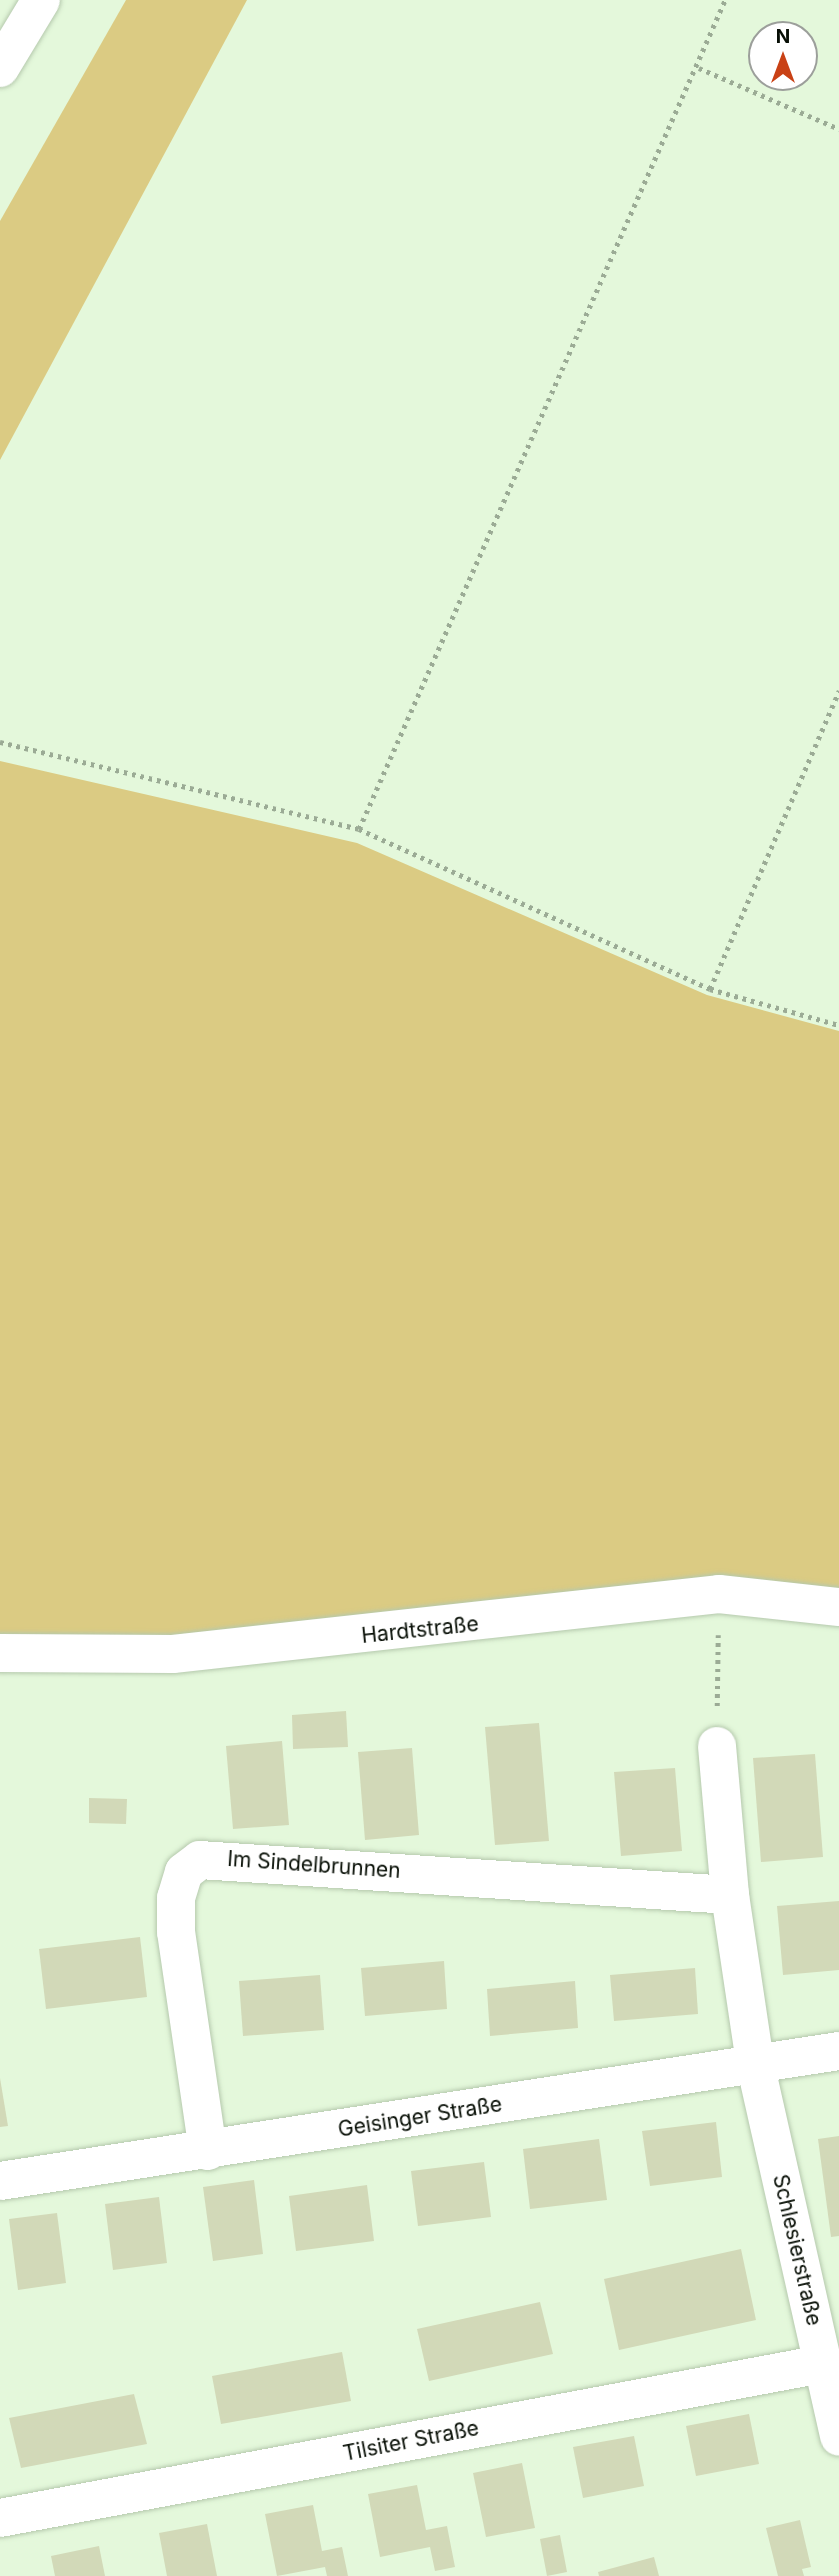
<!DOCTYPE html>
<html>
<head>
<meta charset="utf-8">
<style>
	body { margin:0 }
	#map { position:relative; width:839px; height:2576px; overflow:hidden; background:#e4f8db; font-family:Inter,sans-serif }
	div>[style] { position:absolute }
	.green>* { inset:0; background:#dbcb83 }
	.building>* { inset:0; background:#d2d9b8 }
	.path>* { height:4.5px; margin-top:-2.25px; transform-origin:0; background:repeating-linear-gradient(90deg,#9bab95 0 3.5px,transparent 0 8.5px) }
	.roads { filter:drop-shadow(0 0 2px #b5c9ad) drop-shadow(0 0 2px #b5c9ad) }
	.minor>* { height:38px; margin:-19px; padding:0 19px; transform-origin:19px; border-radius:19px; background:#fff }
	.motorway>* { height:38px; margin:-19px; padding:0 19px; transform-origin:19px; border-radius:19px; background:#fff }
	span { translate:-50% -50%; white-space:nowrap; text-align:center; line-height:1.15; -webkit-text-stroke:6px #fff; paint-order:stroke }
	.street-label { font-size:21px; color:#080f06 }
	.north { position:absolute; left:748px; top:21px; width:70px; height:70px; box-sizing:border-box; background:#fff; border:2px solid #9c9f9b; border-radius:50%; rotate:0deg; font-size:19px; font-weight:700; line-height:28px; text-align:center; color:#080f06 }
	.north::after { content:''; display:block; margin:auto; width:24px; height:32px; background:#c94115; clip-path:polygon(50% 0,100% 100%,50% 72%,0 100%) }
</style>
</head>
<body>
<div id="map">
	<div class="green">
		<i style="clip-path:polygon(126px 0,247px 0,0 460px,0 221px)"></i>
		<i style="clip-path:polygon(0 761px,357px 843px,707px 995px,839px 1031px,839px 1607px,719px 1594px,0 1653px)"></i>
	</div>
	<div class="building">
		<i style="clip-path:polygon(346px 1711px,348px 1747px,293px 1749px,292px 1715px)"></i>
		<i style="clip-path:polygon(539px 1723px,549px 1841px,495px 1845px,485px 1727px)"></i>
		<i style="clip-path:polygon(282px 1741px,289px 1825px,233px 1829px,226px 1746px)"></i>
		<i style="clip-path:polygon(412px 1748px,419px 1835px,365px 1840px,358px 1752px)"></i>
		<i style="clip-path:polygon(815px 1754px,823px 1857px,761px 1862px,753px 1758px)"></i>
		<i style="clip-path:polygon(675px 1768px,682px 1851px,621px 1856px,614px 1772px)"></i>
		<i style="clip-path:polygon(89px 1798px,127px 1799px,126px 1824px,89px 1823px)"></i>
		<i style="clip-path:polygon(839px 1901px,839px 1970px,783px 1975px,777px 1906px)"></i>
		<i style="clip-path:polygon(140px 1937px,147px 1997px,46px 2009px,39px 1949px)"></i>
		<i style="clip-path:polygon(444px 1961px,447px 2009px,365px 2016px,361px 1968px)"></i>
		<i style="clip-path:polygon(695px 1968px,698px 2014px,614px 2021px,610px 1975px)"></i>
		<i style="clip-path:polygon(320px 1975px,324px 2030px,243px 2036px,239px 1981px)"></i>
		<i style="clip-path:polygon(575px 1981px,578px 2028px,490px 2036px,487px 1989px)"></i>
		<i style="clip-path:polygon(0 2078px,8px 2126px,0 2127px)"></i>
		<i style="clip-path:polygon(716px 2122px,722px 2177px,650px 2186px,642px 2131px)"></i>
		<i style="clip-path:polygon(839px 2136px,839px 2236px,831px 2237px,818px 2139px)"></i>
		<i style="clip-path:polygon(599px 2139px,607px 2200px,530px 2209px,523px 2149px)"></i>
		<i style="clip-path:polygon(484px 2162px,491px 2217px,418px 2226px,411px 2171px)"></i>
		<i style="clip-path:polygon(254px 2180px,263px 2254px,213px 2261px,203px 2187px)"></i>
		<i style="clip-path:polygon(367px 2185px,374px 2241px,296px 2251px,289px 2196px)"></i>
		<i style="clip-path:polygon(159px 2197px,167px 2263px,113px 2270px,105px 2204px)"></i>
		<i style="clip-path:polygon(57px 2213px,66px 2283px,18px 2290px,9px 2219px)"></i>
		<i style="clip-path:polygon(741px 2249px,756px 2320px,619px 2350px,604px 2279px)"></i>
		<i style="clip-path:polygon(540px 2302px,553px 2354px,429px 2381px,417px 2329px)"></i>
		<i style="clip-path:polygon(342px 2352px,351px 2401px,221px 2424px,212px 2376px)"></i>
		<i style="clip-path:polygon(134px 2394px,147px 2444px,21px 2468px,9px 2418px)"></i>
		<i style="clip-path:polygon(749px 2414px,759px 2464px,696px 2476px,686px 2426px)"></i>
		<i style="clip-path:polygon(634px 2436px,644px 2486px,583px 2498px,573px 2447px)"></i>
		<i style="clip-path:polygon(522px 2463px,535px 2528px,486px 2537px,473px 2473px)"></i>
		<i style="clip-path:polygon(417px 2485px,426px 2530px,447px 2526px,455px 2567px,435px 2571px,430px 2547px,380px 2557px,368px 2494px)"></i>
		<i style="clip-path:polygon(313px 2505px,322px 2551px,342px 2547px,348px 2576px,327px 2576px,325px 2567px,277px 2576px,265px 2514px)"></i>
		<i style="clip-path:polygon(800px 2520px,811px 2567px,802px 2569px,804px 2576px,778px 2576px,766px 2528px)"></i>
		<i style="clip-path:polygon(207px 2524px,217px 2576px,167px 2576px,159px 2533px)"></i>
		<i style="clip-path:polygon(560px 2535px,567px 2572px,547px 2576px,540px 2539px)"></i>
		<i style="clip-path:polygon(99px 2546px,105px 2576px,55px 2576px,51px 2556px)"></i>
		<i style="clip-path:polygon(654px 2557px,659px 2576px,599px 2576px,598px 2572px)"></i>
	</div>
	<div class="path">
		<i style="left:699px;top:68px;width:153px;rotate:23.5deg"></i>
		<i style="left:0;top:742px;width:369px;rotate:13.6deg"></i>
		<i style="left:359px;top:829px;width:386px;rotate:24.5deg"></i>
		<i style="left:710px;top:989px;width:134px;rotate:15.6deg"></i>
		<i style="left:359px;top:829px;width:906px;rotate:-66.18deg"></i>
		<i style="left:710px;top:989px;width:325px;rotate:-66.6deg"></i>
		<i style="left:717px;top:1706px;width:71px;rotate:-89.2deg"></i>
	</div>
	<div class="roads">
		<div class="minor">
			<i style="left:0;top:1653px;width:173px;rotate:0.3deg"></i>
			<i style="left:173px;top:1654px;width:549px;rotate:-6.27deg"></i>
			<i style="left:719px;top:1594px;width:121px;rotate:6.2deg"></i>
			<i style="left:717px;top:1746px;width:150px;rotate:85deg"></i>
			<i style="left:208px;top:2151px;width:221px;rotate:-98.3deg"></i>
			<i style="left:176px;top:1932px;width:34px;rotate:-90deg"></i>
			<i style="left:176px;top:1898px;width:27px;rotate:-73deg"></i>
			<i style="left:184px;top:1872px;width:20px;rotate:-37deg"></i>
			<i style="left:200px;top:1860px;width:531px;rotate:3.78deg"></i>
			<i style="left:730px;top:1895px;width:170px;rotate:81.5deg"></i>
			<i style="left:755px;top:2063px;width:383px;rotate:77.3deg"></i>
			<i style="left:0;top:2181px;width:849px;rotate:-8.81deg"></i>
			<i style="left:0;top:2518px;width:836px;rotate:-10.61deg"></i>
		</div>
		<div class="motorway">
			<i style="left:0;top:68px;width:79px;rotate:-58.9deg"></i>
		</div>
	</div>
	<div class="street-label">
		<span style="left:420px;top:1630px;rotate:-6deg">Hardtstraße</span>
		<span style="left:314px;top:1865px;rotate:4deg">Im Sindelbrunnen</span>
		<span style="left:420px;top:2117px;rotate:-9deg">Geisinger Straße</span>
		<span style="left:797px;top:2250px;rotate:77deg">Schlesierstraße</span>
		<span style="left:411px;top:2441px;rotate:-11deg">Tilsiter Straße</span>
	</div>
	<div class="north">N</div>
</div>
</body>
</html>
